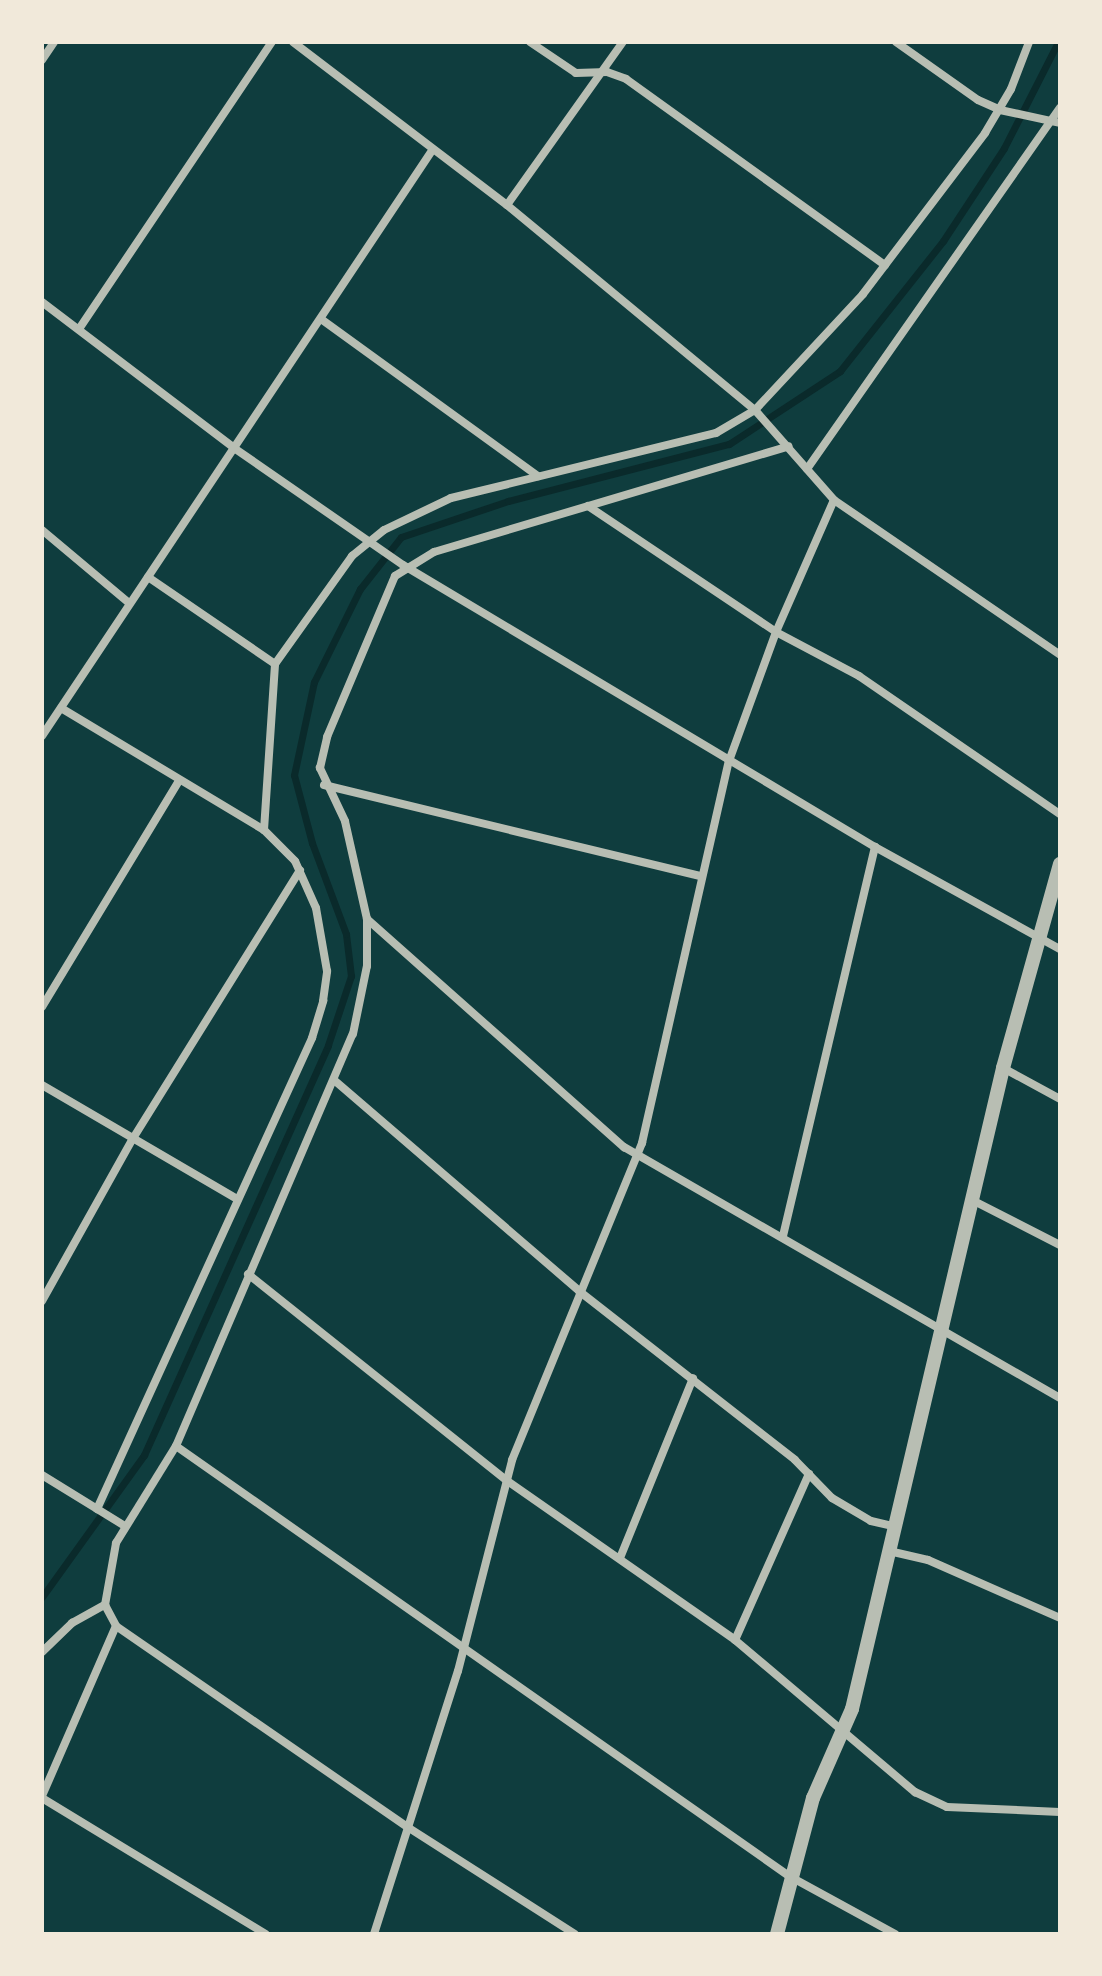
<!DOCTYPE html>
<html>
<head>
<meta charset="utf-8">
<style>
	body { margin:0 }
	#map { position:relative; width:1102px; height:1976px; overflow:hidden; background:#0f3d3e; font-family:Karla,sans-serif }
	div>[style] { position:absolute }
	.stream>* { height:7px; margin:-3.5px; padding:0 3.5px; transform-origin:3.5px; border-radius:3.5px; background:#0a2a2b }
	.minor>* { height:8px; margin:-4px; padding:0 4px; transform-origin:4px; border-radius:4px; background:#b8beb3 }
	.tertiary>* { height:14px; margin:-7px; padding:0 7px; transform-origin:7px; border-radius:7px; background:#b8beb3 }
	span { translate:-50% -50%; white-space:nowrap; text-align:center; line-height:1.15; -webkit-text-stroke:6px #f1e9da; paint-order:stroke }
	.frame { position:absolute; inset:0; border:44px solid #f1e9da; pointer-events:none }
</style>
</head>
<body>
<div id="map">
	<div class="stream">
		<i style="left:42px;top:1597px;width:175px;rotate:-54.3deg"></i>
		<i style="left:144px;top:1455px;width:449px;rotate:-65.8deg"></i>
		<i style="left:328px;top:1045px;width:73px;rotate:-71.6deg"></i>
		<i style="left:351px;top:976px;width:42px;rotate:-96.8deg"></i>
		<i style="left:346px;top:934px;width:97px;rotate:-110.5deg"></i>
		<i style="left:312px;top:843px;width:70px;rotate:-104.8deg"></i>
		<i style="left:294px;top:775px;width:95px;rotate:-77.9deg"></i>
		<i style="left:314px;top:682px;width:104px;rotate:-63.7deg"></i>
		<i style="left:360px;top:589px;width:66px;rotate:-51.7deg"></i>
		<i style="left:401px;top:537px;width:113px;rotate:-18.6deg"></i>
		<i style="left:508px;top:501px;width:228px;rotate:-14.5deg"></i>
		<i style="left:729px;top:444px;width:133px;rotate:-33.3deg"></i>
		<i style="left:840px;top:371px;width:166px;rotate:-51.6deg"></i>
		<i style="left:943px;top:241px;width:111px;rotate:-56.7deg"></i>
		<i style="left:1004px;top:148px;width:119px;rotate:-63deg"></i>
	</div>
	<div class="minor">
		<i style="left:293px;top:42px;width:269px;rotate:37.3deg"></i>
		<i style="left:507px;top:205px;width:322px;rotate:39.6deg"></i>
		<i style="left:755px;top:410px;width:120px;rotate:48.7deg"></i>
		<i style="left:834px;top:500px;width:274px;rotate:34.4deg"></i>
		<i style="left:530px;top:42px;width:55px;rotate:34deg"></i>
		<i style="left:576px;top:73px;width:31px;rotate:-2deg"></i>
		<i style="left:607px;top:72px;width:20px;rotate:20deg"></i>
		<i style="left:626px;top:79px;width:319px;rotate:35.7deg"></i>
		<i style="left:896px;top:42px;width:100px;rotate:35.3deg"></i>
		<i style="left:978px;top:100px;width:24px;rotate:24deg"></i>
		<i style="left:1000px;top:110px;width:61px;rotate:12.2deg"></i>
		<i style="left:42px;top:60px;width:22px;rotate:-56deg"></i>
		<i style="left:507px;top:205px;width:200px;rotate:-54.6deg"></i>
		<i style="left:42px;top:302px;width:241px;rotate:37.2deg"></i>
		<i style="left:234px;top:448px;width:206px;rotate:34.7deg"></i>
		<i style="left:403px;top:565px;width:550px;rotate:30.86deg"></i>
		<i style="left:875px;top:847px;width:211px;rotate:28.9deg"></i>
		<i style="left:321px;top:319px;width:268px;rotate:35.9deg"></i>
		<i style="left:79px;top:329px;width:346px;rotate:-56.1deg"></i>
		<i style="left:807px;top:469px;width:441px;rotate:-55deg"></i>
		<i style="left:588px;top:506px;width:226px;rotate:33.8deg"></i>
		<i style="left:776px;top:632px;width:94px;rotate:27.9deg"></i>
		<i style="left:859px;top:676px;width:244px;rotate:34.5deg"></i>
		<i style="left:42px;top:530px;width:114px;rotate:40deg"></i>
		<i style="left:148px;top:577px;width:154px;rotate:34.4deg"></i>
		<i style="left:61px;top:708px;width:237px;rotate:31deg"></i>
		<i style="left:42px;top:736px;width:705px;rotate:-56.33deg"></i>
		<i style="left:324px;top:785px;width:387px;rotate:13.6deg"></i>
		<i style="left:367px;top:919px;width:344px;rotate:41.6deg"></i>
		<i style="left:624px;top:1147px;width:503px;rotate:29.93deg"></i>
		<i style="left:42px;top:1007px;width:264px;rotate:-58.8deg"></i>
		<i style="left:1003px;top:1068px;width:65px;rotate:28.5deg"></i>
		<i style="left:334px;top:1080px;width:323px;rotate:40.7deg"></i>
		<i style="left:579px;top:1291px;width:274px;rotate:38deg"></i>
		<i style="left:795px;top:1460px;width:53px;rotate:45.8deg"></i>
		<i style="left:832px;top:1498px;width:45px;rotate:30.5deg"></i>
		<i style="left:871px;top:1521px;width:26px;rotate:13deg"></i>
		<i style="left:42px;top:1085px;width:224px;rotate:30.3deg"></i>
		<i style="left:972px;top:1200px;width:99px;rotate:27.1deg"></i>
		<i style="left:783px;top:1236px;width:400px;rotate:-76.7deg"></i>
		<i style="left:248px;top:1274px;width:330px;rotate:38.6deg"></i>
		<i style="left:506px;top:1480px;width:279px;rotate:34.9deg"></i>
		<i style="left:735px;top:1640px;width:236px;rotate:40.2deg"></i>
		<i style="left:915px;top:1792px;width:35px;rotate:25deg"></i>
		<i style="left:947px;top:1807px;width:113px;rotate:2.5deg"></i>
		<i style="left:42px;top:1301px;width:184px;rotate:-60.8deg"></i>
		<i style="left:132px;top:1140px;width:318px;rotate:-58.1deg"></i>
		<i style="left:176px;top:1446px;width:749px;rotate:35.05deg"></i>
		<i style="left:789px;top:1876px;width:121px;rotate:28.7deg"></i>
		<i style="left:42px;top:1475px;width:97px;rotate:31.6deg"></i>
		<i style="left:97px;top:1509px;width:518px;rotate:-65.46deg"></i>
		<i style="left:312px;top:1038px;width:39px;rotate:-73deg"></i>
		<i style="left:323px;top:1001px;width:30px;rotate:-82deg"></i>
		<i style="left:327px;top:971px;width:64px;rotate:-99.9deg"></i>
		<i style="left:316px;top:908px;width:51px;rotate:-114.1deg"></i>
		<i style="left:295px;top:861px;width:44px;rotate:-135deg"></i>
		<i style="left:264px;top:830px;width:166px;rotate:-86.2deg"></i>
		<i style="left:275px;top:664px;width:133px;rotate:-54.5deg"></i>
		<i style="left:352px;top:556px;width:41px;rotate:-39.1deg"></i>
		<i style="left:384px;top:530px;width:74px;rotate:-25.5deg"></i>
		<i style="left:451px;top:498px;width:273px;rotate:-13.8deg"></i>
		<i style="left:716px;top:433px;width:45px;rotate:-30.5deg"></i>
		<i style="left:755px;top:410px;width:158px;rotate:-47deg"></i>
		<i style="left:863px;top:294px;width:202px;rotate:-52.8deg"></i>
		<i style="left:985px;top:133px;width:51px;rotate:-59.4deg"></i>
		<i style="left:1011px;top:89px;width:50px;rotate:-69deg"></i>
		<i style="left:889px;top:1551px;width:40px;rotate:13deg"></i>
		<i style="left:928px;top:1560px;width:144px;rotate:23.7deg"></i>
		<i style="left:620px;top:1558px;width:194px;rotate:-67.9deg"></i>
		<i style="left:105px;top:1605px;width:24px;rotate:62deg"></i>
		<i style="left:116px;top:1626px;width:356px;rotate:34.6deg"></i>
		<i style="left:409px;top:1828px;width:197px;rotate:32.6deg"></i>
		<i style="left:735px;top:1640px;width:182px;rotate:-66deg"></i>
		<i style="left:42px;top:1652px;width:42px;rotate:-44deg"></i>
		<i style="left:72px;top:1623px;width:38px;rotate:-29deg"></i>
		<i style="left:105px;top:1605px;width:63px;rotate:-79.9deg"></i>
		<i style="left:116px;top:1543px;width:114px;rotate:-58.3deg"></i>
		<i style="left:176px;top:1446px;width:448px;rotate:-66.8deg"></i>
		<i style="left:353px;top:1034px;width:69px;rotate:-78.4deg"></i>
		<i style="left:367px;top:966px;width:47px;rotate:-90deg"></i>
		<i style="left:367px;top:919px;width:100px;rotate:-102.7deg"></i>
		<i style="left:345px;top:821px;width:59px;rotate:-115.3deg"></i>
		<i style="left:320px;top:768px;width:32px;rotate:-77deg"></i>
		<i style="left:327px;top:737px;width:175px;rotate:-67.1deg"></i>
		<i style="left:395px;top:576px;width:46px;rotate:-31.6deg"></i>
		<i style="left:434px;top:552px;width:370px;rotate:-16.6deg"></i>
		<i style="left:42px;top:1796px;width:185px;rotate:-66.5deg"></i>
		<i style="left:42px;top:1798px;width:262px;rotate:31.3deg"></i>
		<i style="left:374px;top:1934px;width:276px;rotate:-72.3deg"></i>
		<i style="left:458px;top:1671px;width:218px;rotate:-75.6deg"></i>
		<i style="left:512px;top:1460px;width:343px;rotate:-67.7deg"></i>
		<i style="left:642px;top:1143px;width:392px;rotate:-77.2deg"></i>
		<i style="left:729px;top:761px;width:137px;rotate:-70deg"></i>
		<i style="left:776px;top:632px;width:144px;rotate:-66.3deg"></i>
	</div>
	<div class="tertiary">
		<i style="left:777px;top:1934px;width:141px;rotate:-75.2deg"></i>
		<i style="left:813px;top:1798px;width:97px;rotate:-66.3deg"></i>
		<i style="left:852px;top:1709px;width:659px;rotate:-76.74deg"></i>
		<i style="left:1003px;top:1068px;width:212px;rotate:-74.4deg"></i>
	</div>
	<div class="frame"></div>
</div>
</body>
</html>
